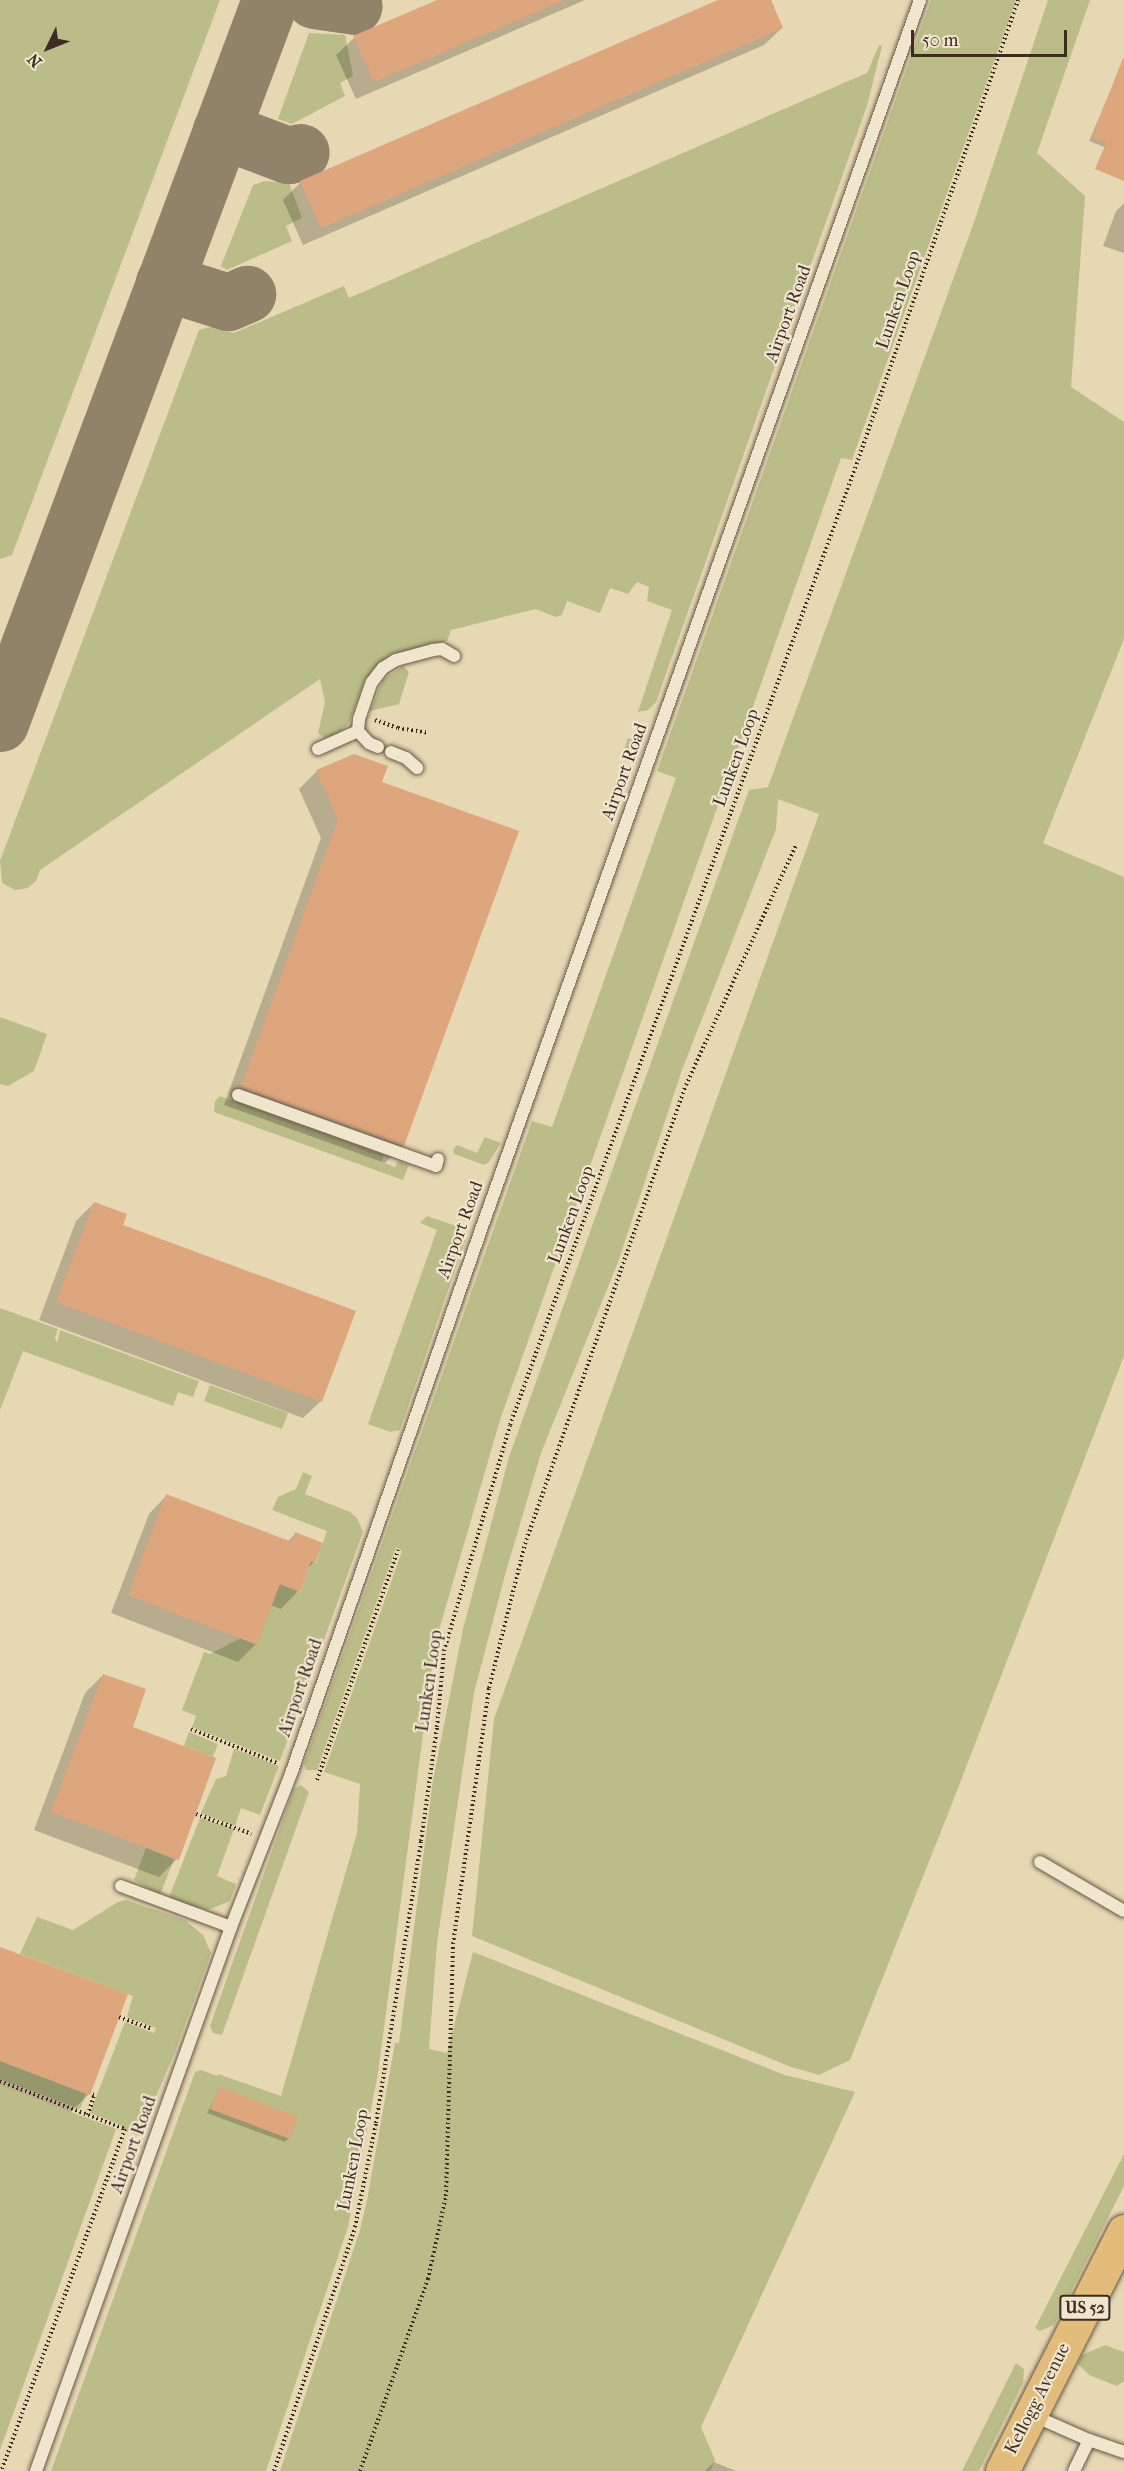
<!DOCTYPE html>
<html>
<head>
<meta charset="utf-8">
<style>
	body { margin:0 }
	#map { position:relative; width:1124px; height:2471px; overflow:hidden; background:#e6d8b2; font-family:"IM FELL French Canon",serif }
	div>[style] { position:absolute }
	.green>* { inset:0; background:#bbbd88 }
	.shadow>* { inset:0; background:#0003 }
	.taxiway>* { height:57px; margin:-28.5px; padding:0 28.5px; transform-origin:28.5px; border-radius:28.5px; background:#91826a }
	.building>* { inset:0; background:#dea67c }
	.path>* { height:4px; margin-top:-2px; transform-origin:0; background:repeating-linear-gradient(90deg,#3c2c23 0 1.5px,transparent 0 4.5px) }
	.roads { filter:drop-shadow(0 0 2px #665747) drop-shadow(0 0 2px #665747) }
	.service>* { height:12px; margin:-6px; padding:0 6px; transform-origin:6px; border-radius:6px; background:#efe6cd }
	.primary>* { height:33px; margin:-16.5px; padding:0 16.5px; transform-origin:16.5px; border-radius:16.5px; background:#e3bc79 }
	span { translate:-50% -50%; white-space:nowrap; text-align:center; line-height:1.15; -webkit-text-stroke:4.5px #efe6cd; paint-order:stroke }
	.shield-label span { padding:2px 4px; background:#efe6cd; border:2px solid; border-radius:4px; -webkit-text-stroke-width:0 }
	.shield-label { font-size:16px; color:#3c2c23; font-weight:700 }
	.street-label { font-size:18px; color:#3c2c23 }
	.north { position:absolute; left:18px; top:18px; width:60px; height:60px; -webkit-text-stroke:4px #efe6cd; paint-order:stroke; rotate:227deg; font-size:16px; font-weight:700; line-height:24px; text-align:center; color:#3c2c23 }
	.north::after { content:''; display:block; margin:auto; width:21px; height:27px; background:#3c2c23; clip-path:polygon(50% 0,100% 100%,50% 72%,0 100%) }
	.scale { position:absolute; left:911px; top:30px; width:156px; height:27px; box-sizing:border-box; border:3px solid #3c2c23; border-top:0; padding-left:8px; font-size:18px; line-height:21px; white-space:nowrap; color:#3c2c23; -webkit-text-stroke:4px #efe6cd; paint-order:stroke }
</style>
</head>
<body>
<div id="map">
	<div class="green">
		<i style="clip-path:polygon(0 0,220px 0,12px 555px,0 559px)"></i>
		<i style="clip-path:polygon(931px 0,1016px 0,852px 460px,841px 458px,500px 1420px,435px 1644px,378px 2073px,348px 2227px,266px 2471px,51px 2471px,195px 2072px,201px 2070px,217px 2076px,218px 2074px,281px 2096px,357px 1833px,360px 1784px,324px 1772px,402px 1551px,396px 1547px,317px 1770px,306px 1770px,304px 1764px,532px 1121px,552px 1127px,676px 778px,657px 771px)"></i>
		<i style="clip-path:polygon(1048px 0,1090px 0,1037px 153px,1085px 196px,1071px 387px,1124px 422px,1124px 639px,1043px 843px,1124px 877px,1124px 1356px,955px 1796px,850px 2060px,819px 2075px,791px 2067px,472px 1936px,494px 1719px,819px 814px,778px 799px,776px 829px,682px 1070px,618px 1262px,541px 1453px,505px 1575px,474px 1693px,437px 1943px,429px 2049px,447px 2053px,473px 1952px,785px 2075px,855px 2092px,701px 2427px,715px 2460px,710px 2471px,280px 2471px,360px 2230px,367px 2200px,395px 2043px,399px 2043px,433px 1780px,463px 1629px,509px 1457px,749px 790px,768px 787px,974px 222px)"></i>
		<i style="clip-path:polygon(309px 33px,345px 35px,353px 76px,340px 83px,345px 96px,292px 124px,278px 119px)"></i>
		<i style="clip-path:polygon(879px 45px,882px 46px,867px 106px,656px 702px,648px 710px,638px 712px,672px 610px,647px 601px,649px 587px,637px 582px,628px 594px,610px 588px,600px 613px,567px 601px,562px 615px,556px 617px,535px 609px,451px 630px,447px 641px,392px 654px,376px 666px,364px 682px,349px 723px,339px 733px,325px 738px,318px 733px,325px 702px,320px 679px,40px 870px,36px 881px,28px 888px,15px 890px,2px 883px,0 861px,199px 330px,214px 326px,234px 333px,344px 286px,349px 298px,867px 73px)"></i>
		<i style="clip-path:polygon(265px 181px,289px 183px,302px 218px,286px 226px,292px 241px,227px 270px,221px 266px,253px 185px)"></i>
		<i style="clip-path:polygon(403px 666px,409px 672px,399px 704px,370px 711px,383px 680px)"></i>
		<i style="clip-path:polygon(628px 738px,633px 740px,638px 750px,636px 764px,621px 759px)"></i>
		<i style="clip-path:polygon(0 1017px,47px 1034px,34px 1071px,8px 1086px,0 1084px)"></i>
		<i style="clip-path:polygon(220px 1096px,384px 1155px,382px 1162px,395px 1167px,398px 1161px,409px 1165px,403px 1180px,214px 1112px,215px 1101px)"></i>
		<i style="clip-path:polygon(485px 1137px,501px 1143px,489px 1162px,484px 1165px,454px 1154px,453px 1150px,457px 1145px,477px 1153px)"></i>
		<i style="clip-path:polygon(427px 1216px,456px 1226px,465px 1241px,400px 1430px,390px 1432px,368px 1424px,437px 1230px,420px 1223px)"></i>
		<i style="clip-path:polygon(0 1308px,58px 1329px,55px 1338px,57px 1343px,60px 1330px,199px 1381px,193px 1397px,178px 1392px,173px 1406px,23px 1351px,0 1410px)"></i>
		<i style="clip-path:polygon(210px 1385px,288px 1413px,282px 1429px,204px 1401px)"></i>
		<i style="clip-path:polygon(303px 1472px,312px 1476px,305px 1494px,350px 1512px,357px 1518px,363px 1532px,280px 1761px,192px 1727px,196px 1716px,182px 1710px,204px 1652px,210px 1654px,241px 1638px,280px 1584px,300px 1592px,311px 1561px,316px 1563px,327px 1531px,272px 1510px,278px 1497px,296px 1489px)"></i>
		<i style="clip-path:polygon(189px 1732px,218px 1744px,213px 1757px,184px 1746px)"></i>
		<i style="clip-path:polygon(234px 1749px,279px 1766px,260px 1815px,241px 1808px,235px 1826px,201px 1813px,216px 1779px,226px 1776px)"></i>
		<i style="clip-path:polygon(301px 1785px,309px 1792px,222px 2035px,213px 2033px,210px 2026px,294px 1789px)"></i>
		<i style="clip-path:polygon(200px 1818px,234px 1829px,217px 1876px,236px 1884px,230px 1901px,208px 1910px,168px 1900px)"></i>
		<i style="clip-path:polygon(146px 1848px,174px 1859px,160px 1895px,134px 1880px)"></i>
		<i style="clip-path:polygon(126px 1900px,185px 1920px,203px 1935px,211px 1953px,175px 2052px,139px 2136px,123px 2130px,121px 2125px,90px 2113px,125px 2022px,154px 2033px,156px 2028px,127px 2017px,133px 1996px,20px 1954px,37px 1917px,73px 1930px,118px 1902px)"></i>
		<i style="clip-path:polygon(0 2061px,86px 2094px,80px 2109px,0 2079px)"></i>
		<i style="clip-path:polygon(0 2085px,116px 2129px,0 2450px)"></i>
		<i style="clip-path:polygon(1124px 2154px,1124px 2186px,1054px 2325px,1040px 2331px,1035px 2328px)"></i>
		<i style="clip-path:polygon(1105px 2345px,1124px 2352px,1124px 2381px,1117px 2386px,1089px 2375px,1078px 2364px,1082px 2355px)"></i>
		<i style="clip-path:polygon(1016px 2363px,1024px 2369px,1023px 2383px,979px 2471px,962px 2471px)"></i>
	</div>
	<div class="shadow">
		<i style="clip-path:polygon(441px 0,585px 0,356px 99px,336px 55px,354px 38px)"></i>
		<i style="clip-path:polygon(722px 0,770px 0,782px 28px,764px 45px,303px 245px,283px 200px,301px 182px)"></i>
		<i style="clip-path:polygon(1113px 85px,1124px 89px,1124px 148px,1111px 150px,1089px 141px)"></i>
		<i style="clip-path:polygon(1124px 203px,1124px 253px,1103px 246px,1116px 211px)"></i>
		<i style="clip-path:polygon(317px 771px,380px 783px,403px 1145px,385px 1163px,224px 1105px,321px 838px,299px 789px)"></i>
		<i style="clip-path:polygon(94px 1203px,121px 1225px,321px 1401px,303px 1418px,39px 1320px,76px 1221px)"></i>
		<i style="clip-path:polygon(166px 1496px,287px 1542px,296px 1533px,314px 1562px,306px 1570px,298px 1591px,281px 1609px,270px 1605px,256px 1644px,238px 1662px,111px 1613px,149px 1514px)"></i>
		<i style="clip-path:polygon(103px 1675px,131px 1727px,214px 1759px,177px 1859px,159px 1877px,34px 1830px,85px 1693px)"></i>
		<i style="clip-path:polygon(0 1948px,89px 2094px,71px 2112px,0 2085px)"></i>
		<i style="clip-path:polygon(219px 2089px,289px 2138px,285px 2142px,207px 2113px)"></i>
		<i style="clip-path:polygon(714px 2462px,736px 2471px,705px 2471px)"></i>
	</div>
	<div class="taxiway">
		<i style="left:314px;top:0;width:40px;rotate:8.5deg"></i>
		<i style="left:221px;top:130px;width:72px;rotate:20.5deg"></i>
		<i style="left:288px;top:155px;width:13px;rotate:-13deg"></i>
		<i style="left:164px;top:282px;width:67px;rotate:17.4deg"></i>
		<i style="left:228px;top:302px;width:21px;rotate:-23deg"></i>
		<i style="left:0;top:723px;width:772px;rotate:-69.52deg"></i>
	</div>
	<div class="building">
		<i style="clip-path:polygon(437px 0,564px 0,374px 82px,353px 36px)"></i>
		<i style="clip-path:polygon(718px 0,771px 0,783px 28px,321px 228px,300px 181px)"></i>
		<i style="clip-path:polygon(1123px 58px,1124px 58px,1124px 181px,1095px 169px,1106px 143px,1092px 137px)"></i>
		<i style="clip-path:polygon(354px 754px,388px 766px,382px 782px,519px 831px,404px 1146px,241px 1087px,338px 819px,316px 770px)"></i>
		<i style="clip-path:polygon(94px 1202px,127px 1214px,123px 1225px,356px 1311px,322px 1402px,56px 1302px)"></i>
		<i style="clip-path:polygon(166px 1494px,292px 1542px,295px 1532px,323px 1543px,315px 1563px,311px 1561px,300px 1592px,280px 1584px,257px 1645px,128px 1595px)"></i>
		<i style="clip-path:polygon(103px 1674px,146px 1689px,133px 1727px,216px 1758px,179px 1860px,51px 1812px)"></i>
		<i style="clip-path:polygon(0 1947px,128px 1994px,90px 2095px,0 2061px)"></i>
		<i style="clip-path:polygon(219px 2087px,298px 2117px,290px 2139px,210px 2109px)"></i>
	</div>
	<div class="path">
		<i style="left:375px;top:720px;width:24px;rotate:19deg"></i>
		<i style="left:398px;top:728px;width:31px;rotate:9deg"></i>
		<i style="left:191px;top:1729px;width:92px;rotate:21.6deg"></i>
		<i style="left:317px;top:1780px;width:244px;rotate:-70.6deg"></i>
		<i style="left:196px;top:1814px;width:59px;rotate:19.7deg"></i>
		<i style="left:119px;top:2017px;width:35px;rotate:20deg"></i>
		<i style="left:0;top:2081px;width:134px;rotate:21deg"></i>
		<i style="left:125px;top:2129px;width:364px;rotate:109.9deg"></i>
		<i style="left:88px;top:2115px;width:21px;rotate:-73deg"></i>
		<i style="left:94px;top:2095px;width:3px;rotate:-162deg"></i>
		<i style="left:274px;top:2471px;width:257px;rotate:-71.6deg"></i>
		<i style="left:355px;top:2227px;width:106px;rotate:-78.6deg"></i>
		<i style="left:376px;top:2123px;width:286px;rotate:-80.9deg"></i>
		<i style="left:421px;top:1841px;width:115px;rotate:-82deg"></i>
		<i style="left:437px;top:1727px;width:76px;rotate:-84.7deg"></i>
		<i style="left:444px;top:1651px;width:235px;rotate:-73.7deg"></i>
		<i style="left:510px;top:1425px;width:1026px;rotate:-70.17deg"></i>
		<i style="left:858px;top:460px;width:487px;rotate:-70.8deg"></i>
		<i style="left:360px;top:2471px;width:204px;rotate:-70.5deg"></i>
		<i style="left:428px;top:2279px;width:85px;rotate:-77.8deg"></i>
		<i style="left:446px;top:2196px;width:252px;rotate:-88.4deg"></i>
		<i style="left:453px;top:1944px;width:259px;rotate:-82deg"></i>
		<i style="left:489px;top:1688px;width:148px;rotate:-76deg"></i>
		<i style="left:525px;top:1544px;width:486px;rotate:-70.7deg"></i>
		<i style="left:686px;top:1085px;width:264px;rotate:-65.4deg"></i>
	</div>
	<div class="roads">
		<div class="service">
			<i style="left:378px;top:747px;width:10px;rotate:-156deg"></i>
			<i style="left:369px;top:743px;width:16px;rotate:-133deg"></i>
			<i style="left:358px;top:731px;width:12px;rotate:-85deg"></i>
			<i style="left:359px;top:719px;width:39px;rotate:-71deg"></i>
			<i style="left:372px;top:682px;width:18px;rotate:-52deg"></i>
			<i style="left:383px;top:668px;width:15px;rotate:-32deg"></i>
			<i style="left:396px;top:660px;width:38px;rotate:-15deg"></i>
			<i style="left:433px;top:650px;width:9px;rotate:-6deg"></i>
			<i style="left:442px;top:649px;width:14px;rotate:30deg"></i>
			<i style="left:318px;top:749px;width:44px;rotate:-24.2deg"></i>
			<i style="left:391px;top:752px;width:16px;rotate:22deg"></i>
			<i style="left:406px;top:758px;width:15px;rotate:42deg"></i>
			<i style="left:238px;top:1095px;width:210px;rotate:19.7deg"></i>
			<i style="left:436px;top:1166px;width:7px;rotate:-74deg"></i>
			<i style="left:1040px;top:1862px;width:97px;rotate:30.3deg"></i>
			<i style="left:121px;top:1886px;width:117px;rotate:20.4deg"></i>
			<i style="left:1032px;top:2415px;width:62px;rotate:23.7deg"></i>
			<i style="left:1089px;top:2440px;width:34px;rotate:116deg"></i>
			<i style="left:1089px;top:2440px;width:37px;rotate:19deg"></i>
			<i style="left:36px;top:2471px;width:578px;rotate:-70.28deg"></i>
			<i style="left:231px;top:1927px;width:168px;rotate:-68.6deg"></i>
			<i style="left:292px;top:1771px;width:579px;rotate:-70.75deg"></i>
			<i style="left:483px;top:1224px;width:1300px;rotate:-70.35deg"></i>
		</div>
		<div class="primary">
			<i style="left:1002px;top:2471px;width:269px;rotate:-63.1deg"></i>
		</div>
	</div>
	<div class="shield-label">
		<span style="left:1085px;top:2308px">US 52</span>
	</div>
	<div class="street-label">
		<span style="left:899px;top:300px;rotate:-71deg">Lunken Loop</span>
		<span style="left:789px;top:314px;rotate:-70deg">Airport Road</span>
		<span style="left:737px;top:758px;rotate:-70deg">Lunken Loop</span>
		<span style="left:625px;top:772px;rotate:-70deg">Airport Road</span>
		<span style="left:572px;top:1215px;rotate:-70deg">Lunken Loop</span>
		<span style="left:461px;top:1230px;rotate:-70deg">Airport Road</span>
		<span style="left:430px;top:1681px;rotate:-82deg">Lunken Loop</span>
		<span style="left:301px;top:1688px;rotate:-71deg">Airport Road</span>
		<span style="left:134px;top:2145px;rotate:-70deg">Airport Road</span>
		<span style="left:354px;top:2160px;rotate:-79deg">Lunken Loop</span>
		<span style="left:1038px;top:2399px;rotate:-63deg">Kellogg Avenue</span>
	</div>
	<div class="north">N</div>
	<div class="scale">50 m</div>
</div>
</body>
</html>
